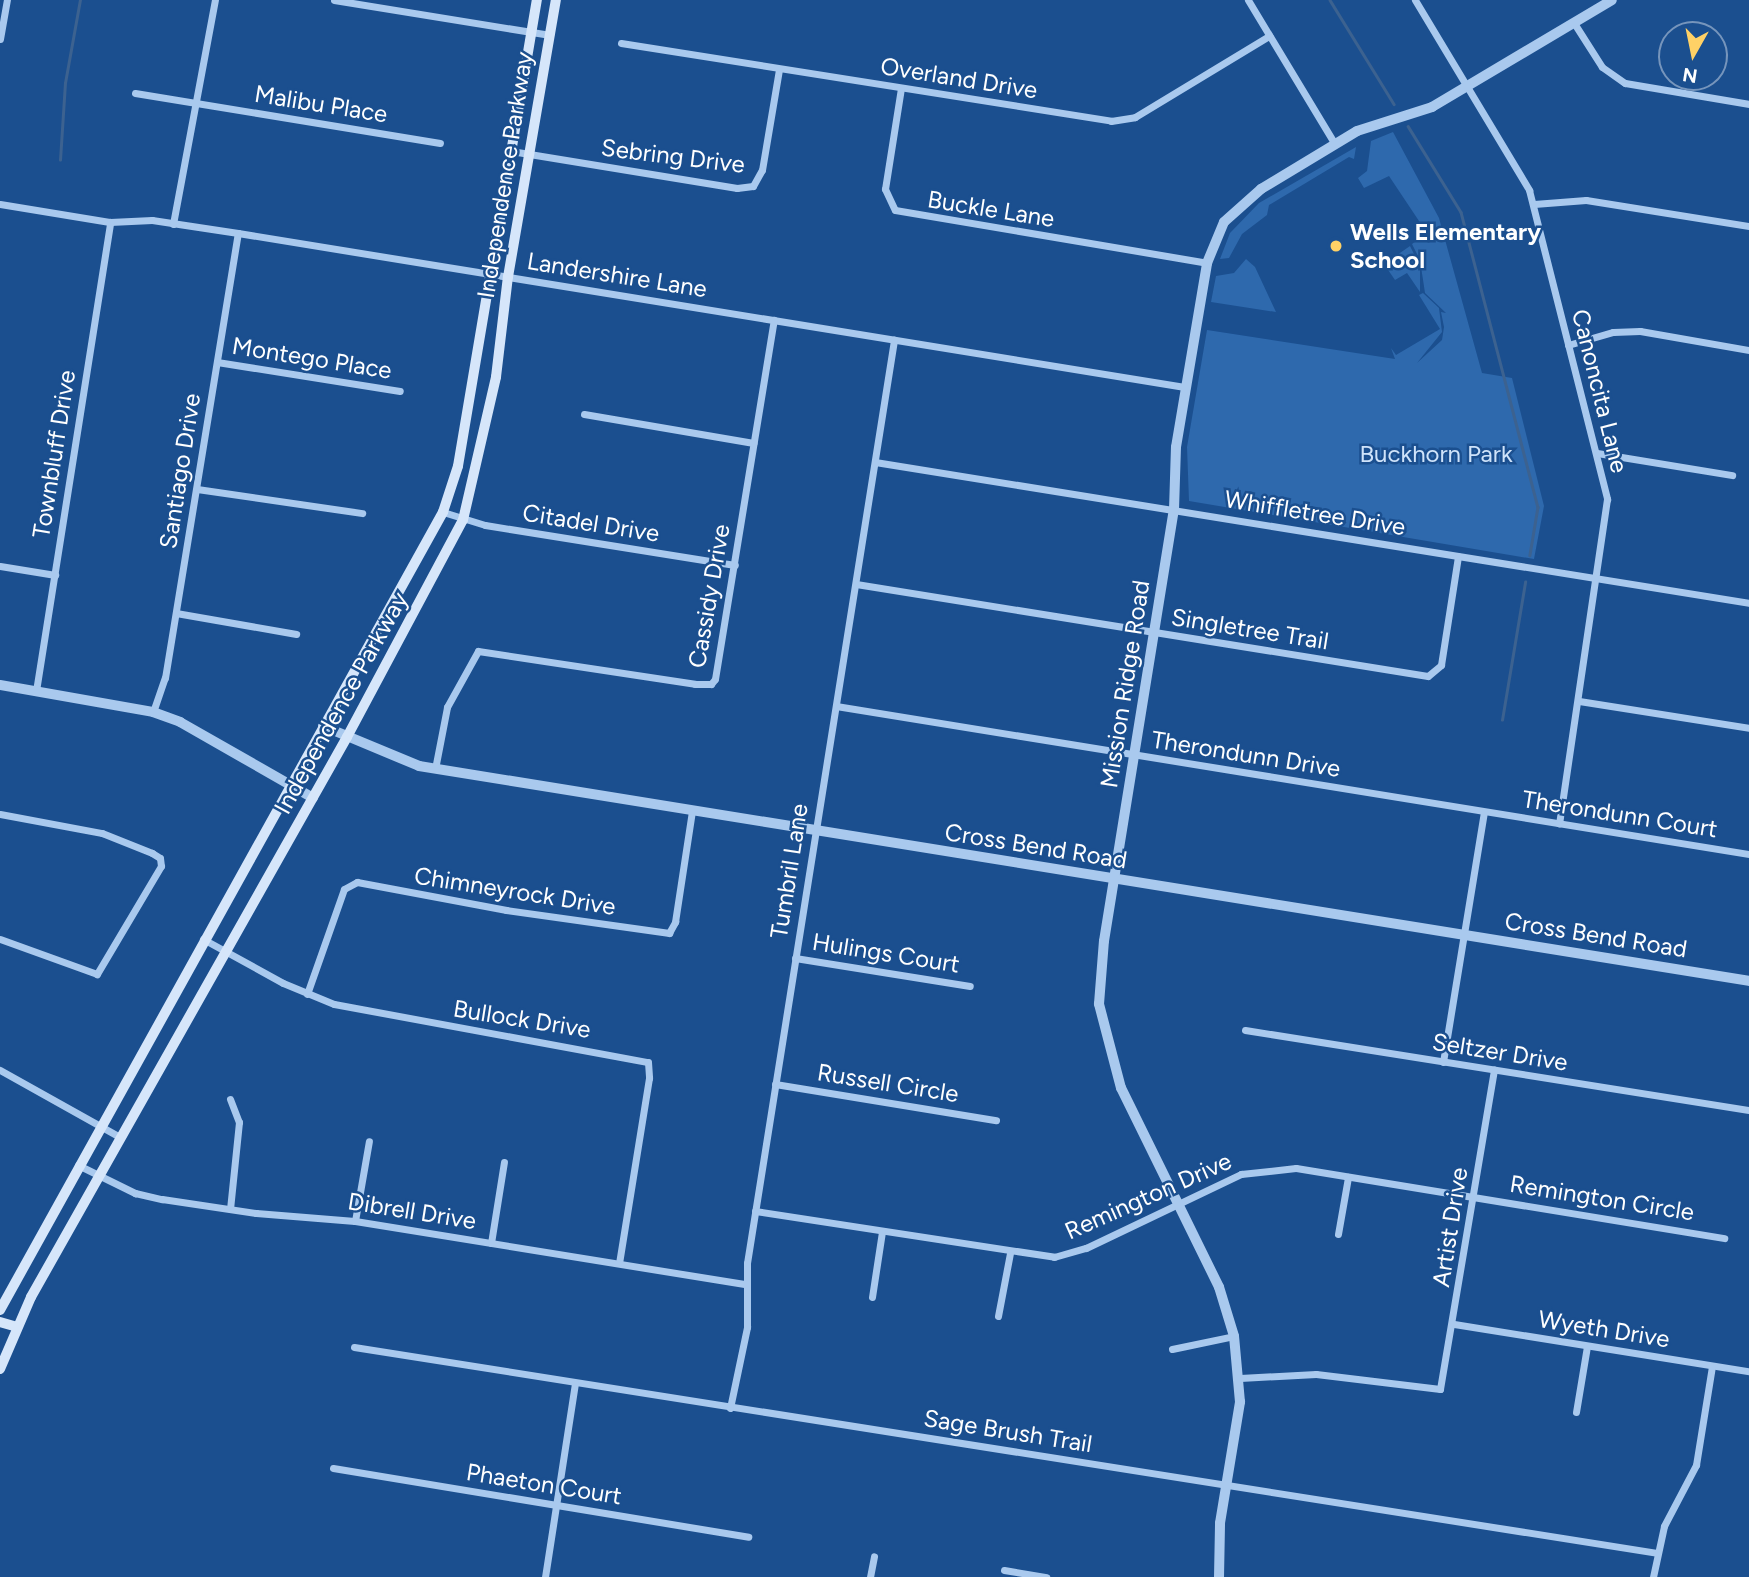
<!DOCTYPE html>
<html>
<head>
<meta charset="utf-8">
<style>
	body { margin:0 }
	#map { position:relative; width:1749px; height:1577px; overflow:hidden; background:#1b4f8f; font-family:Figtree,sans-serif }
	div>[style] { position:absolute }
	.green>* { inset:0; background:#2e69ad }
	.stream>* { height:2.5px; margin:-1.25px; padding:0 1.25px; transform-origin:1.25px; border-radius:1.25px; background:#3c6290 }
	.minor>* { height:7px; margin:-3.5px; padding:0 3.5px; transform-origin:3.5px; border-radius:3.5px; background:#a9c9ee }
	.tertiary>* { height:10px; margin:-5px; padding:0 5px; transform-origin:5px; border-radius:5px; background:#a9c9ee }
	.secondary>* { height:10px; margin:-5px; padding:0 5px; transform-origin:5px; border-radius:5px; background:#d6e6fa }
	.dots>* { width:19px; height:19px; translate:-50% -50%; box-sizing:border-box; border:4px solid #1b4f8f; border-radius:50% }
	span { translate:-50% -50%; white-space:nowrap; text-align:center; line-height:1.15; -webkit-text-stroke:5px #1b4f8f; paint-order:stroke }
	.street-label { font-size:24px; color:#fff }
	.poi-label { font-size:24px; color:#fff; font-weight:700 }
	.left { translate:0 -50%; text-align:left }
	.park-label { font-size:24px; color:#cfe3fa }
	.north { position:absolute; left:1658px; top:21px; width:70px; height:70px; box-sizing:border-box; background:#1b4f8f; border:2px solid #7695bc; border-radius:50%; rotate:189deg; font-size:19px; font-weight:700; line-height:28px; text-align:center; color:#fff }
	.north::after { content:''; display:block; margin:auto; width:24px; height:32px; background:#ffd166; clip-path:polygon(50% 0,100% 100%,50% 72%,0 100%) }
</style>
</head>
<body>
<div id="map">
	<div class="green">
		<i style="clip-path:polygon(1393px 132px,1439px 218px,1482px 373px,1512px 378px,1544px 506px,1534px 559px,1189px 501px,1187px 447px,1207px 330px,1395px 359px,1391px 348px,1396px 355px,1440px 329px,1419px 295px,1423px 293px,1439px 308px,1442px 332px,1417px 363px,1442px 340px,1444px 327px,1441px 312px,1446px 313px,1425px 293px,1420px 260px,1412px 244px,1427px 233px,1389px 176px,1364px 188px,1358px 178px,1367px 171px,1371px 141px)"></i>
		<i style="clip-path:polygon(1356px 147px,1354px 159px,1349px 157px,1269px 205px,1267px 215px,1242px 234px,1229px 258px,1220px 259px,1230px 233px,1259px 203px)"></i>
		<i style="clip-path:polygon(1410px 246px,1420px 266px,1420px 292px,1407px 273px,1395px 280px,1384px 264px)"></i>
		<i style="clip-path:polygon(1246px 259px,1255px 267px,1276px 312px,1211px 302px,1216px 276px,1234px 273px)"></i>
	</div>
	<div class="stream">
		<i style="left:1330px;top:0;width:122px;rotate:58.4deg"></i>
		<i style="left:1408px;top:126px;width:101px;rotate:58.4deg"></i>
		<i style="left:1461px;top:212px;width:305px;rotate:75.4deg"></i>
		<i style="left:1538px;top:507px;width:49px;rotate:99.5deg"></i>
		<i style="left:60px;top:160px;width:77px;rotate:-86.3deg"></i>
		<i style="left:65px;top:83px;width:84px;rotate:-79.8deg"></i>
		<i style="left:1502px;top:720px;width:140px;rotate:-80.5deg"></i>
	</div>
	<div class="minor">
		<i style="left:334px;top:0;width:219px;rotate:9.2deg"></i>
		<i style="left:1248px;top:0;width:168px;rotate:58.9deg"></i>
		<i style="left:1415px;top:0;width:222px;rotate:59deg"></i>
		<i style="left:1529px;top:190px;width:319px;rotate:75.8deg"></i>
		<i style="left:1607px;top:499px;width:328px;rotate:98.4deg"></i>
		<i style="left:1574px;top:23px;width:52px;rotate:57.5deg"></i>
		<i style="left:1602px;top:67px;width:28px;rotate:35deg"></i>
		<i style="left:1625px;top:83px;width:126px;rotate:9.6deg"></i>
		<i style="left:0;top:39px;width:40px;rotate:-80deg"></i>
		<i style="left:621px;top:43px;width:496px;rotate:9deg"></i>
		<i style="left:1111px;top:121px;width:24px;rotate:-9deg"></i>
		<i style="left:1135px;top:117px;width:157px;rotate:-31.2deg"></i>
		<i style="left:901px;top:88px;width:102px;rotate:99deg"></i>
		<i style="left:885px;top:189px;width:23px;rotate:65deg"></i>
		<i style="left:895px;top:210px;width:316px;rotate:9.6deg"></i>
		<i style="left:135px;top:93px;width:309px;rotate:9.3deg"></i>
		<i style="left:511px;top:151px;width:229px;rotate:9.3deg"></i>
		<i style="left:737px;top:188px;width:16px;rotate:-7deg"></i>
		<i style="left:753px;top:186px;width:18px;rotate:-61deg"></i>
		<i style="left:762px;top:170px;width:102px;rotate:-80.4deg"></i>
		<i style="left:0;top:204px;width:111px;rotate:9.3deg"></i>
		<i style="left:110px;top:222px;width:42px;rotate:-2.7deg"></i>
		<i style="left:152px;top:220px;width:87px;rotate:8.6deg"></i>
		<i style="left:238px;top:233px;width:959px;rotate:9.24deg"></i>
		<i style="left:1534px;top:204px;width:52px;rotate:-4.4deg"></i>
		<i style="left:1586px;top:200px;width:165px;rotate:9.1deg"></i>
		<i style="left:173px;top:224px;width:228px;rotate:-79.4deg"></i>
		<i style="left:1568px;top:345px;width:47px;rotate:-16.1deg"></i>
		<i style="left:1613px;top:332px;width:27px;rotate:-2deg"></i>
		<i style="left:1640px;top:331px;width:111px;rotate:9.9deg"></i>
		<i style="left:217px;top:362px;width:185px;rotate:9deg"></i>
		<i style="left:584px;top:414px;width:172px;rotate:9.7deg"></i>
		<i style="left:1597px;top:453px;width:137px;rotate:9.3deg"></i>
		<i style="left:875px;top:462px;width:885px;rotate:9.16deg"></i>
		<i style="left:197px;top:489px;width:167px;rotate:8.3deg"></i>
		<i style="left:443px;top:512px;width:44px;rotate:17.2deg"></i>
		<i style="left:485px;top:525px;width:253px;rotate:9.1deg"></i>
		<i style="left:0;top:566px;width:56px;rotate:9.3deg"></i>
		<i style="left:856px;top:584px;width:579px;rotate:9.14deg"></i>
		<i style="left:1428px;top:676px;width:17px;rotate:-40deg"></i>
		<i style="left:1441px;top:665px;width:110px;rotate:-81.1deg"></i>
		<i style="left:176px;top:613px;width:122px;rotate:9.9deg"></i>
		<i style="left:36px;top:691px;width:475px;rotate:-81deg"></i>
		<i style="left:1579px;top:701px;width:172px;rotate:9deg"></i>
		<i style="left:836px;top:706px;width:925px;rotate:9.21deg"></i>
		<i style="left:153px;top:712px;width:36px;rotate:-71deg"></i>
		<i style="left:165px;top:678px;width:451px;rotate:-80.7deg"></i>
		<i style="left:435px;top:769px;width:63px;rotate:-79deg"></i>
		<i style="left:447px;top:707px;width:64px;rotate:-61deg"></i>
		<i style="left:478px;top:651px;width:219px;rotate:8.6deg"></i>
		<i style="left:695px;top:684px;width:16px"></i>
		<i style="left:711px;top:684px;width:6px;rotate:-51deg"></i>
		<i style="left:715px;top:679px;width:364px;rotate:-80.7deg"></i>
		<i style="left:0;top:814px;width:104px;rotate:10.6deg"></i>
		<i style="left:102px;top:833px;width:54px;rotate:21.8deg"></i>
		<i style="left:152px;top:853px;width:9px;rotate:32deg"></i>
		<i style="left:160px;top:858px;width:8px;rotate:83deg"></i>
		<i style="left:161px;top:866px;width:126px;rotate:120.7deg"></i>
		<i style="left:97px;top:974px;width:103px;rotate:-160.2deg"></i>
		<i style="left:203px;top:939px;width:91px;rotate:28.8deg"></i>
		<i style="left:283px;top:983px;width:55px;rotate:22.4deg"></i>
		<i style="left:334px;top:1004px;width:319px;rotate:10.5deg"></i>
		<i style="left:648px;top:1062px;width:16px;rotate:86deg"></i>
		<i style="left:649px;top:1078px;width:187px;rotate:99.2deg"></i>
		<i style="left:795px;top:958px;width:177px;rotate:9.1deg"></i>
		<i style="left:307px;top:994px;width:111px;rotate:-70.6deg"></i>
		<i style="left:344px;top:889px;width:15px;rotate:-28deg"></i>
		<i style="left:357px;top:882px;width:152px;rotate:10.6deg"></i>
		<i style="left:506px;top:910px;width:165px;rotate:8deg"></i>
		<i style="left:669px;top:933px;width:13px;rotate:-61deg"></i>
		<i style="left:675px;top:922px;width:112px;rotate:-81.3deg"></i>
		<i style="left:1245px;top:1030px;width:510px;rotate:9.02deg"></i>
		<i style="left:1443px;top:1062px;width:253px;rotate:-80.7deg"></i>
		<i style="left:0;top:1070px;width:137px;rotate:29.2deg"></i>
		<i style="left:775px;top:1084px;width:224px;rotate:9.3deg"></i>
		<i style="left:230px;top:1099px;width:25px;rotate:69deg"></i>
		<i style="left:239px;top:1122px;width:87px;rotate:95.9deg"></i>
		<i style="left:78px;top:1165px;width:64px;rotate:26.2deg"></i>
		<i style="left:135px;top:1193px;width:28px;rotate:13deg"></i>
		<i style="left:162px;top:1199px;width:95px;rotate:8.5deg"></i>
		<i style="left:256px;top:1213px;width:99px;rotate:4.6deg"></i>
		<i style="left:355px;top:1221px;width:396px;rotate:9.2deg"></i>
		<i style="left:755px;top:1211px;width:303px;rotate:8.7deg"></i>
		<i style="left:1054px;top:1257px;width:33px;rotate:-16deg"></i>
		<i style="left:1086px;top:1248px;width:172px;rotate:-25.5deg"></i>
		<i style="left:1241px;top:1174px;width:55px;rotate:-6.2deg"></i>
		<i style="left:1296px;top:1168px;width:434px;rotate:9.3deg"></i>
		<i style="left:355px;top:1221px;width:81px;rotate:-80.1deg"></i>
		<i style="left:1338px;top:1234px;width:58px;rotate:-80deg"></i>
		<i style="left:491px;top:1243px;width:82px;rotate:-80.9deg"></i>
		<i style="left:872px;top:1297px;width:66px;rotate:-81.3deg"></i>
		<i style="left:998px;top:1316px;width:64px;rotate:-79.2deg"></i>
		<i style="left:1454px;top:1324px;width:299px;rotate:9.1deg"></i>
		<i style="left:354px;top:1347px;width:1319px;rotate:8.98deg"></i>
		<i style="left:1172px;top:1349px;width:63px;rotate:-11.8deg"></i>
		<i style="left:1240px;top:1378px;width:76px;rotate:-3deg"></i>
		<i style="left:1316px;top:1374px;width:125px;rotate:6.9deg"></i>
		<i style="left:1440px;top:1389px;width:324px;rotate:-80.4deg"></i>
		<i style="left:730px;top:1408px;width:83px;rotate:-78.1deg"></i>
		<i style="left:747px;top:1327px;width:64px;rotate:-90deg"></i>
		<i style="left:747px;top:1263px;width:935px;rotate:-80.95deg"></i>
		<i style="left:1576px;top:1412px;width:67px;rotate:-80.5deg"></i>
		<i style="left:333px;top:1468px;width:421px;rotate:9.4deg"></i>
		<i style="left:1004px;top:1570px;width:43px;rotate:9.5deg"></i>
		<i style="left:545px;top:1577px;width:196px;rotate:-81.2deg"></i>
		<i style="left:870px;top:1577px;width:21px;rotate:-79deg"></i>
		<i style="left:1653px;top:1577px;width:52px;rotate:-77.8deg"></i>
		<i style="left:1664px;top:1526px;width:69px;rotate:-62.3deg"></i>
		<i style="left:1696px;top:1465px;width:100px;rotate:-80.8deg"></i>
	</div>
	<div class="tertiary">
		<i style="left:0;top:685px;width:155px;rotate:10deg"></i>
		<i style="left:153px;top:712px;width:29px;rotate:20deg"></i>
		<i style="left:180px;top:722px;width:153px;rotate:29.7deg"></i>
		<i style="left:323px;top:726px;width:104px;rotate:22.6deg"></i>
		<i style="left:419px;top:766px;width:1347px;rotate:9.18deg"></i>
		<i style="left:1219px;top:1577px;width:54px;rotate:-88.9deg"></i>
		<i style="left:1220px;top:1523px;width:123px;rotate:-80.6deg"></i>
		<i style="left:1240px;top:1402px;width:66px;rotate:-95.2deg"></i>
		<i style="left:1234px;top:1336px;width:51px;rotate:-107deg"></i>
		<i style="left:1219px;top:1287px;width:222px;rotate:-116.2deg"></i>
		<i style="left:1121px;top:1088px;width:87px;rotate:-104.7deg"></i>
		<i style="left:1099px;top:1004px;width:63px;rotate:-85.5deg"></i>
		<i style="left:1104px;top:941px;width:437px;rotate:-80.8deg"></i>
		<i style="left:1174px;top:510px;width:63px;rotate:-88.2deg"></i>
		<i style="left:1176px;top:447px;width:187px;rotate:-80.4deg"></i>
		<i style="left:1207px;top:263px;width:44px;rotate:-67.5deg"></i>
		<i style="left:1224px;top:222px;width:50px;rotate:-41.7deg"></i>
		<i style="left:1261px;top:189px;width:112px;rotate:-31.1deg"></i>
		<i style="left:1357px;top:131px;width:79px;rotate:-17.7deg"></i>
		<i style="left:1432px;top:107px;width:209px;rotate:-30.7deg"></i>
	</div>
	<div class="secondary">
		<i style="left:0;top:1310px;width:913px;rotate:-60.96deg"></i>
		<i style="left:443px;top:512px;width:48px;rotate:-71.9deg"></i>
		<i style="left:458px;top:466px;width:473px;rotate:-80.4deg"></i>
		<i style="left:0;top:1322px;width:18px;rotate:16deg"></i>
		<i style="left:0;top:1369px;width:78px;rotate:-66.7deg"></i>
		<i style="left:31px;top:1297px;width:643px;rotate:-60.56deg"></i>
		<i style="left:347px;top:737px;width:246px;rotate:-61.9deg"></i>
		<i style="left:463px;top:520px;width:147px;rotate:-77deg"></i>
		<i style="left:496px;top:377px;width:101px;rotate:-83.2deg"></i>
		<i style="left:508px;top:277px;width:281px;rotate:-80.2deg"></i>
	</div>
	<div class="dots">
		<i style="left:1336px;top:246px;background:#ffd166"></i>
	</div>
	<div class="street-label">
		<span style="left:959px;top:78px;rotate:9deg">Overland Drive</span>
		<span style="left:321px;top:104px;rotate:9deg">Malibu Place</span>
		<span style="left:673px;top:156px;rotate:7deg">Sebring Drive</span>
		<span style="left:505px;top:175px;rotate:-81deg">Independence Parkway</span>
		<span style="left:991px;top:209px;rotate:9deg">Buckle Lane</span>
		<span style="left:617px;top:275px;rotate:9deg">Landershire Lane</span>
		<span style="left:312px;top:358px;rotate:9deg">Montego Place</span>
		<span style="left:1600px;top:391px;rotate:76deg">Canoncita Lane</span>
		<span style="left:54px;top:454px;rotate:-81deg">Townbluff Drive</span>
		<span style="left:180px;top:471px;rotate:-81deg">Santiago Drive</span>
		<span style="left:1315px;top:513px;rotate:9deg">Whiffletree Drive</span>
		<span style="left:591px;top:523px;rotate:9deg">Citadel Drive</span>
		<span style="left:709px;top:596px;rotate:-80deg">Cassidy Drive</span>
		<span style="left:1250px;top:629px;rotate:9deg">Singletree Trail</span>
		<span style="left:1125px;top:684px;rotate:-81deg">Mission Ridge Road</span>
		<span style="left:341px;top:703px;rotate:-61deg">Independence Parkway</span>
		<span style="left:1246px;top:754px;rotate:9deg">Therondunn Drive</span>
		<span style="left:1620px;top:814px;rotate:9deg">Therondunn Court</span>
		<span style="left:1036px;top:846px;rotate:9deg">Cross Bend Road</span>
		<span style="left:789px;top:871px;rotate:-81deg">Tumbril Lane</span>
		<span style="left:515px;top:891px;rotate:9deg">Chimneyrock Drive</span>
		<span style="left:1596px;top:935px;rotate:9deg">Cross Bend Road</span>
		<span style="left:886px;top:953px;rotate:9deg">Hulings Court</span>
		<span style="left:522px;top:1019px;rotate:9deg">Bullock Drive</span>
		<span style="left:1500px;top:1052px;rotate:9deg">Seltzer Drive</span>
		<span style="left:888px;top:1083px;rotate:9deg">Russell Circle</span>
		<span style="left:1148px;top:1196px;rotate:-24deg">Remington Drive</span>
		<span style="left:1602px;top:1198px;rotate:9deg">Remington Circle</span>
		<span style="left:412px;top:1211px;rotate:9deg">Dibrell Drive</span>
		<span style="left:1450px;top:1227px;rotate:-81deg">Artist Drive</span>
		<span style="left:1604px;top:1329px;rotate:9deg">Wyeth Drive</span>
		<span style="left:1008px;top:1431px;rotate:9deg">Sage Brush Trail</span>
		<span style="left:544px;top:1484px;rotate:9deg">Phaeton Court</span>
	</div>
	<div class="poi-label">
		<span class="left" style="left:1350px;top:246px">Wells Elementary<br>School</span>
	</div>
	<div class="park-label">
		<span style="left:1436px;top:454px">Buckhorn Park</span>
	</div>
	<div class="north">N</div>
</div>
</body>
</html>
